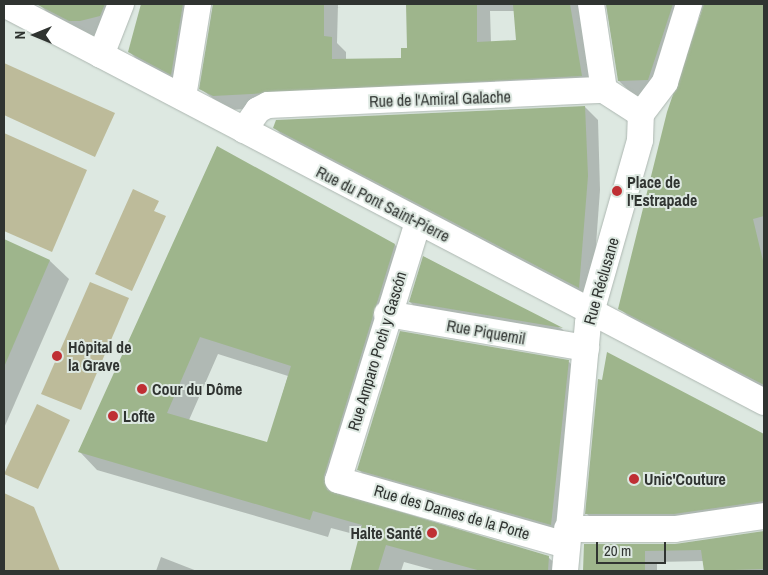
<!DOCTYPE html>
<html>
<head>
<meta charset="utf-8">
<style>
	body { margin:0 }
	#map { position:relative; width:768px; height:575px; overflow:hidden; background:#dde8e1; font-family:"Archivo Narrow",sans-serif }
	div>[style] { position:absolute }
	.green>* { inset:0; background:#bdbb9a }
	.shadow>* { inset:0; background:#0003 }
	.building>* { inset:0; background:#9eb58c }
	.roads { filter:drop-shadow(0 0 1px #adb7b1) drop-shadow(0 0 1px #adb7b1) }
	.minor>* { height:26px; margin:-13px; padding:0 13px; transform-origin:13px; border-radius:13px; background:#fff }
	.dots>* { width:14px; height:14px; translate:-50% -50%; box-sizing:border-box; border:2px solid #dde8e1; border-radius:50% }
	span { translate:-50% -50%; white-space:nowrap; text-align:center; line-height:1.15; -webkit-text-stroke:4px #dde8e1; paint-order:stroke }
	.street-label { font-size:16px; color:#303431 }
	.poi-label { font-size:16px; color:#303431; font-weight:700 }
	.left { translate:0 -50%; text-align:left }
	.right { translate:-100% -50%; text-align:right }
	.frame { position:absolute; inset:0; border:5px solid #303431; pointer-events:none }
	.north { position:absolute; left:10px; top:10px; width:50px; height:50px; -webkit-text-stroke:4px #dde8e1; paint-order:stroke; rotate:270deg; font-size:14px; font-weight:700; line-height:20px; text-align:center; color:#303431 }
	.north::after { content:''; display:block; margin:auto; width:18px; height:22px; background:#303431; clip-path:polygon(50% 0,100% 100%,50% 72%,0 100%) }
	.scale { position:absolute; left:596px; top:542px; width:70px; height:22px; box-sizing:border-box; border:2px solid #303431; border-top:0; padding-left:6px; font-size:15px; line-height:18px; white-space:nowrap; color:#303431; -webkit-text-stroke:4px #dde8e1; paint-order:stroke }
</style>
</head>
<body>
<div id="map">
	<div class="green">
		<i style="clip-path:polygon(4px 63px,115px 113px,95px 157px,4px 115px)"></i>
		<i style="clip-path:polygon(4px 133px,87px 170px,52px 252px,4px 231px)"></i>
		<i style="clip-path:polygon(133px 189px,159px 201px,154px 211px,166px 216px,132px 291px,95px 274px)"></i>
		<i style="clip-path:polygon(90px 282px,129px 298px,81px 410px,41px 394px)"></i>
		<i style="clip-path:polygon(37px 404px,70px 420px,38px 489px,4px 474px)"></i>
		<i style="clip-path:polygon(4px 493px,34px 507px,60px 571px,4px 571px)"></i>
	</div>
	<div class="shadow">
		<i style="clip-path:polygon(126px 4px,121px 29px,89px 40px,59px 24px,40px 5px)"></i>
		<i style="clip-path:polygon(143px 4px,208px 4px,185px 88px,143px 66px,129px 51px)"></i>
		<i style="clip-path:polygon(evenodd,213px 4px,338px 4px,337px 43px,346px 52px,346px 60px,402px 59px,409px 49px,407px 4px,585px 4px,595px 90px,228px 110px,201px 89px,213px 4px,490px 11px,515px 11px,518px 41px,491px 43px,490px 11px)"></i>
		<i style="clip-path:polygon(606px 4px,764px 4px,764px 393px,636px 324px,620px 308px,704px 6px,663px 96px,635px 97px,619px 81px)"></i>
		<i style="clip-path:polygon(585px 107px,598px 120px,600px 190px,592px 300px,288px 141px,274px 127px)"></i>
		<i style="clip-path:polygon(evenodd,217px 148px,395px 245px,412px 263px,341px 494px,548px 557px,563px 571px,437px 571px,404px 562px,401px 571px,351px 571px,361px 536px,331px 528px,328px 537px,97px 470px,80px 452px,217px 148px,218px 354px,288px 376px,268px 443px,189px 420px,218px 354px)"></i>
		<i style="clip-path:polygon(4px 240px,50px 261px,69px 279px,4px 428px)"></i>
		<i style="clip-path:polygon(424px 257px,562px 329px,572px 339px,422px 314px,410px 302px)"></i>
		<i style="clip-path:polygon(401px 333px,569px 362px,586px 379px,568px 541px,375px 486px,358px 469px)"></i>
		<i style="clip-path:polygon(608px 354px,764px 435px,764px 514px,599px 526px,587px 514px)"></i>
		<i style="clip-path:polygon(764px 532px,764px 571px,705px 571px,704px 561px,657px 562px,657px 571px,586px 571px,586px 545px,675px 545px)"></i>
		<i style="clip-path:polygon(161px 557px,197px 571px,156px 571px)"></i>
	</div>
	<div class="building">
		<i style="clip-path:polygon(36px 4px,105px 4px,100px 16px,80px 21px,69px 21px)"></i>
		<i style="clip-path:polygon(141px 4px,183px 4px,171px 75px,128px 52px)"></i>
		<i style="clip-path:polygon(213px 4px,324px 4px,324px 36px,332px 37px,332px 59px,401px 58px,401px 48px,407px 48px,406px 4px,477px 4px,477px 42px,516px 40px,513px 4px,570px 4px,582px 76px,213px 96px,199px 89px)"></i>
		<i style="clip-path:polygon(606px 4px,673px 4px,648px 80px,618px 81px)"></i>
		<i style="clip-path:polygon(704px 4px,764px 4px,764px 216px,753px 219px,764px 265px,764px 385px,618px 309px,667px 112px)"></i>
		<i style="clip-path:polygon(585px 106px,588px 176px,579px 288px,273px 128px,276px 120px)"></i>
		<i style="clip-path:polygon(evenodd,217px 146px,395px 244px,324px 476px,327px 490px,549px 556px,548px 571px,481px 571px,386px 545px,378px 571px,350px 571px,362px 525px,313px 511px,310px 520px,78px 452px,217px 146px,200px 337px,291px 366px,267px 442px,167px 413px,200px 337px)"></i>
		<i style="clip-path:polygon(4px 239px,50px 260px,4px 367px)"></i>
		<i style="clip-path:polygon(423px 256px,510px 301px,563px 328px,409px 302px)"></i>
		<i style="clip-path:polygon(400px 331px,569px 360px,551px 525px,357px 470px)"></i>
		<i style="clip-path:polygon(607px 352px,764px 434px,764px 501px,674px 514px,585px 514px,598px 379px,602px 380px)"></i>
		<i style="clip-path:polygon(764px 531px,764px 569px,704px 571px,701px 550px,645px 551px,645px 571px,583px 571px,584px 544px,675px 544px)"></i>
	</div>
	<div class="roads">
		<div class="minor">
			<i style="left:4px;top:4px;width:858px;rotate:27.64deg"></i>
			<i style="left:591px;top:4px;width:87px;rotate:81.4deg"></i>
			<i style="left:101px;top:55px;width:55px;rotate:-68.6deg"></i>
			<i style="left:183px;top:97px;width:94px;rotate:-80.8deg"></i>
			<i style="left:244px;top:130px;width:24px;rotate:-55deg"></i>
			<i style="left:258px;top:110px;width:11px;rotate:-27deg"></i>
			<i style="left:268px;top:105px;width:336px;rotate:-2.6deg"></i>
			<i style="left:604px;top:90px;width:44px;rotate:33deg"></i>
			<i style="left:418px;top:222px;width:270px;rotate:107.2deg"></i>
			<i style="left:338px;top:480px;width:237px;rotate:15.9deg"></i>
			<i style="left:387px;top:314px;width:202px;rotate:9.7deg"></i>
			<i style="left:567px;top:529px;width:108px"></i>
			<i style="left:675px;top:529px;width:90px;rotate:-8.3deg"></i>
			<i style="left:565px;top:571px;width:249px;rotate:-84.7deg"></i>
			<i style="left:588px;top:323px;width:190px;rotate:-74.1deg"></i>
			<i style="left:640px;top:140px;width:26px;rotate:-88deg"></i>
			<i style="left:641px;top:114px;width:40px;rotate:-53deg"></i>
			<i style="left:665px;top:82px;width:82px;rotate:-72.9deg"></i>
		</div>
	</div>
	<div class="dots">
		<i style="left:617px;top:191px;background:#bf2f34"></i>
		<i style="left:57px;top:356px;background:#bf2f34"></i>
		<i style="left:142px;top:389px;background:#bf2f34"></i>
		<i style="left:113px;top:416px;background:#bf2f34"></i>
		<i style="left:634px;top:479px;background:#bf2f34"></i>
		<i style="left:432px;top:533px;background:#bf2f34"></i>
	</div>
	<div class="street-label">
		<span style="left:440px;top:99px;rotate:-2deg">Rue de l'Amiral Galache</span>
		<span style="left:383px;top:204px;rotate:27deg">Rue du Pont Saint-Pierre</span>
		<span style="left:601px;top:281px;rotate:-74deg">Rue Réclusane</span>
		<span style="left:486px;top:332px;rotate:10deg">Rue Piquemil</span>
		<span style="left:377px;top:351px;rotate:-73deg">Rue Amparo Poch y Gascón</span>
		<span style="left:452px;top:512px;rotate:16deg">Rue des Dames de la Porte</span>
	</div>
	<div class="poi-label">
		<span class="left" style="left:627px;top:191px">Place de<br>l'Estrapade</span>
		<span class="left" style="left:68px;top:356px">Hôpital de<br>la Grave</span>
		<span class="left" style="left:152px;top:389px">Cour du Dôme</span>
		<span class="left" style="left:123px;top:416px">Lofte</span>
		<span class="left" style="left:644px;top:479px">Unic'Couture</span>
		<span class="right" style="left:422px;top:533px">Halte Santé</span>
	</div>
	<div class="frame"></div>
	<div class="north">N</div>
	<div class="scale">20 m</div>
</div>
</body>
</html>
